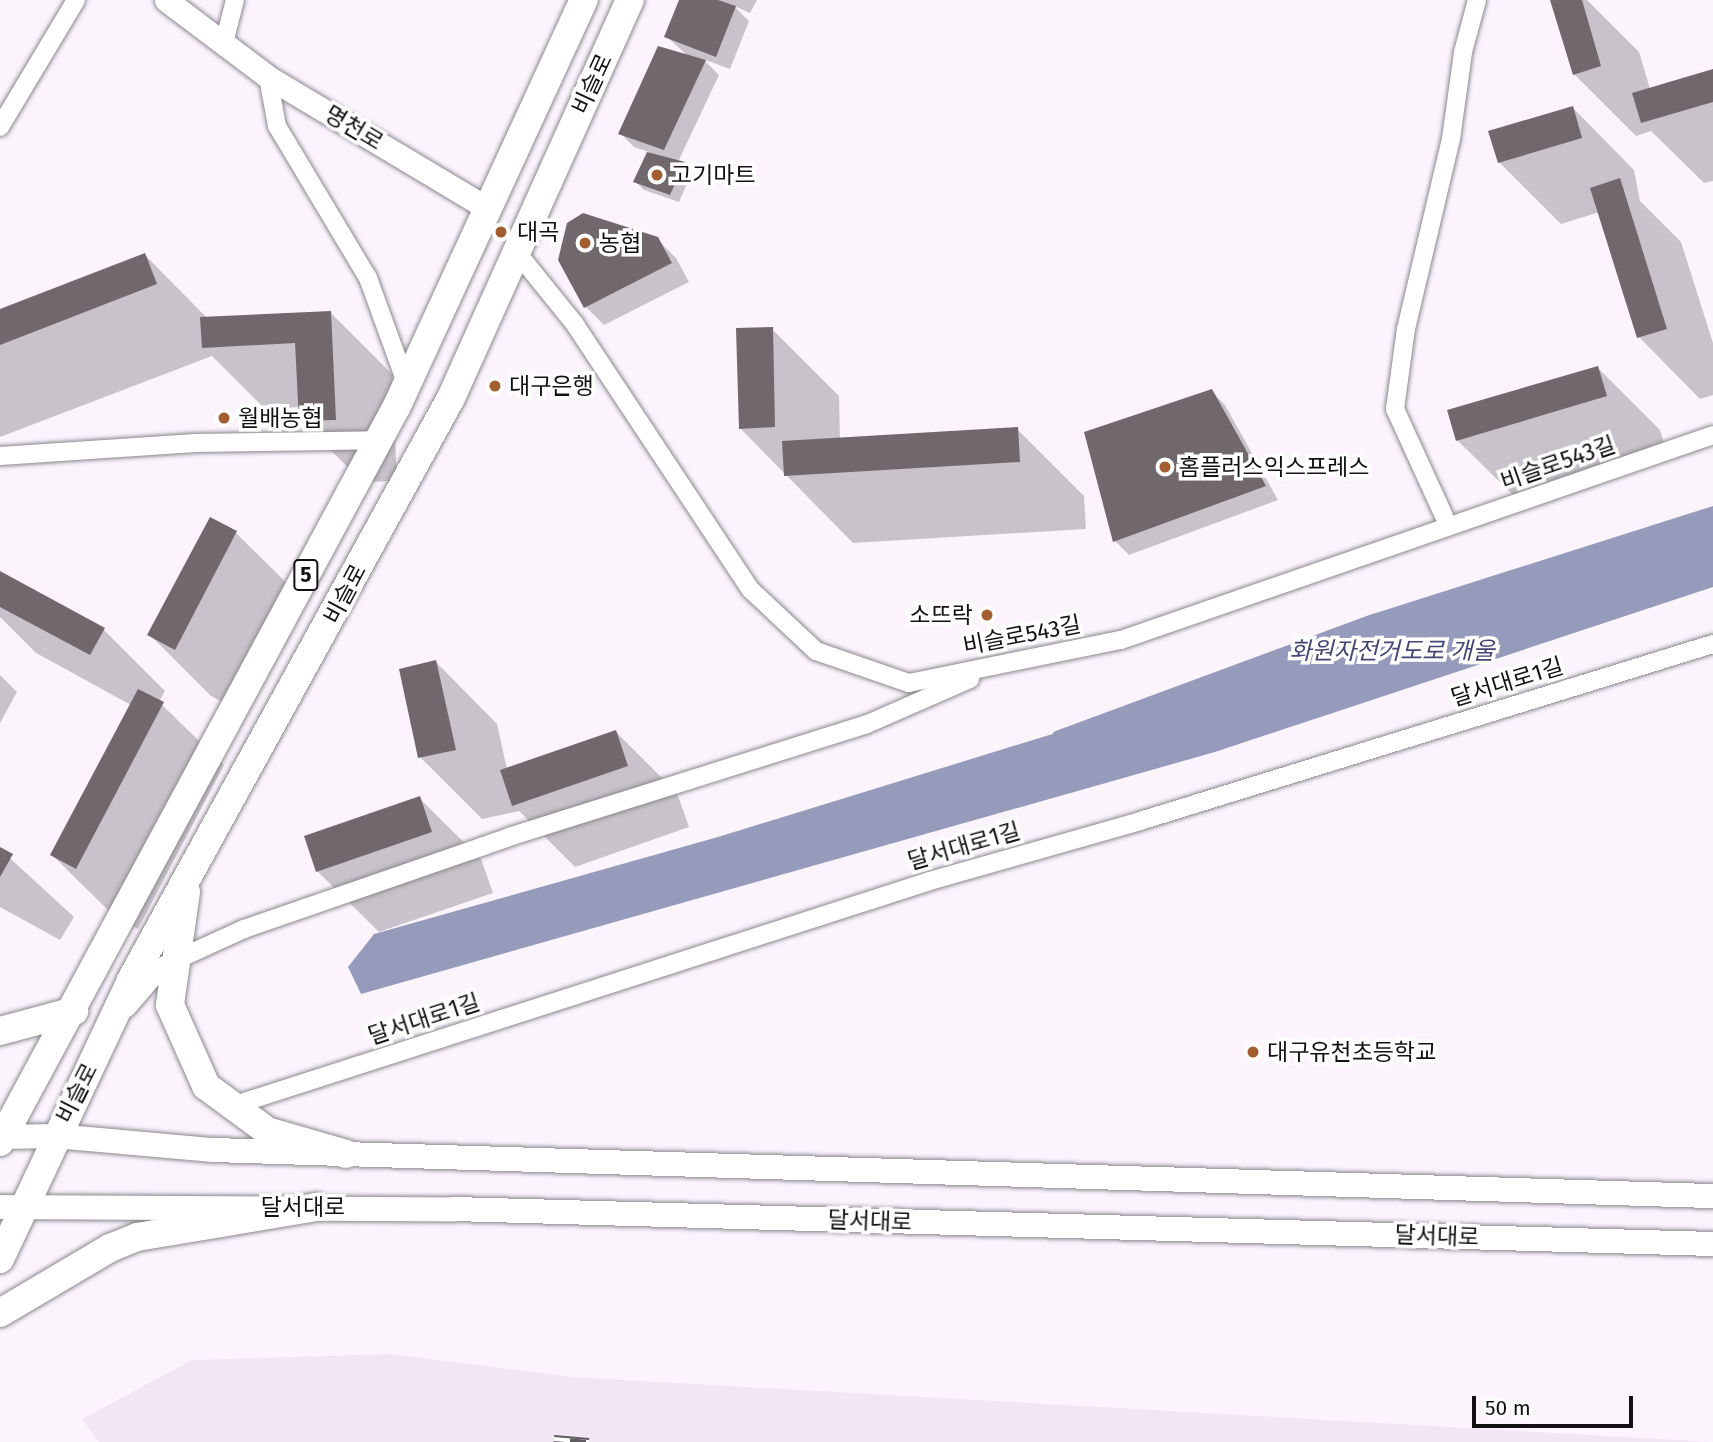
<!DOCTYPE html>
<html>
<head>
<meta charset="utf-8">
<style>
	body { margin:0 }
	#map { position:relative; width:1713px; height:1442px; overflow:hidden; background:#fbf4fd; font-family:"Fira Sans","Noto Sans KR",sans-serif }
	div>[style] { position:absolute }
	.built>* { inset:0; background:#f2e6f5 }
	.water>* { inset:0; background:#979bbb }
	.shadow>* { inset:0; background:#0003 }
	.stream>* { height:6px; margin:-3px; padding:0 3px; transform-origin:3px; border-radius:3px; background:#979bbb }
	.building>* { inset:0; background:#70686d }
	.roads { filter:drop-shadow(0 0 2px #8c878e) drop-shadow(0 0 2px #8c878e) }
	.minor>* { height:18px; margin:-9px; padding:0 9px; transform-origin:9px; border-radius:9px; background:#fff }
	.tertiary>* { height:23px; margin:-11.5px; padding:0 11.5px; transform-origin:11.5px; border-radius:11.5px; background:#fff }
	.secondary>* { height:24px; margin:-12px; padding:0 12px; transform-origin:12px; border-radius:12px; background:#fff }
	.primary>* { height:28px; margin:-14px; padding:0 14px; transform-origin:14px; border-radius:14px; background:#fff }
	.rail>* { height:8px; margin-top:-4px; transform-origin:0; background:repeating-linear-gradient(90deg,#fff 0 16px,#605c61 0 32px); box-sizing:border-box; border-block:2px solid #605c61 }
	.dots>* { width:19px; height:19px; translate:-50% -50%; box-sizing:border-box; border:4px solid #fff; border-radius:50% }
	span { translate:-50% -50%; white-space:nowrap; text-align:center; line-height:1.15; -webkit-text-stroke:7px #fff; paint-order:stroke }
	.shield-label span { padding:2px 5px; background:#fff; border:2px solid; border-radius:5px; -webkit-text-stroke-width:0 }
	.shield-label { font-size:21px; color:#121013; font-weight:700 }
	.street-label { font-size:23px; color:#121013 }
	.poi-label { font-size:23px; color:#121013 }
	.left { translate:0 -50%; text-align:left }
	.right { translate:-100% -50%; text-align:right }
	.water-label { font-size:24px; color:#444776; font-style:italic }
	.scale { position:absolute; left:1472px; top:1396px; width:161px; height:32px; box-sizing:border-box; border:4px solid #121013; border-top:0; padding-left:9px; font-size:21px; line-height:24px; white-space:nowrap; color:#121013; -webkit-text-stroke:5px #fff; paint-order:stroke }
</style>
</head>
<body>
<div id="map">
	<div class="built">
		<i style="clip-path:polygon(390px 1354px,573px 1377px,1713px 1442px,99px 1442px,82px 1419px,192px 1360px)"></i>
	</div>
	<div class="water">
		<i style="clip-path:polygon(1713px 509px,1713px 587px,1215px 752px,361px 994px,348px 967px,374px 934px,718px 837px,1059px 732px,1373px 617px)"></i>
	</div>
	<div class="shadow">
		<i style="clip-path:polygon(681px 0,757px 0,750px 13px,734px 6px,749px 21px,730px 69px,703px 59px,719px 75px,678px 162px,692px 172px,679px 202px,644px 190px,635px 181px,649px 152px,634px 147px,620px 133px,688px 56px,666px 36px)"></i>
		<i style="clip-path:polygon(1552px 0,1587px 0,1639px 52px,1650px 89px,1713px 71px,1713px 181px,1704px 183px,1651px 131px,1636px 136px,1574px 74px)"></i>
		<i style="clip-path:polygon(1573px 108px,1634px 170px,1640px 201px,1681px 242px,1713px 343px,1713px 395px,1700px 399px,1639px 337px,1600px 212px,1561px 224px,1499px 162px)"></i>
		<i style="clip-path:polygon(657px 239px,676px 258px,689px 282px,604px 325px,586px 307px)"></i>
		<i style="clip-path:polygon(145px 255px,208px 319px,330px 312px,392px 374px,397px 481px,363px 482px,301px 421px,300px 407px,265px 409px,212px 356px,0 437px,0 311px)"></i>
		<i style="clip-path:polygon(772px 329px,839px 396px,840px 440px,1017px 429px,1084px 496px,1086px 529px,853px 543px,740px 428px)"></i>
		<i style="clip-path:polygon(1598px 368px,1660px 430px,1668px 458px,1519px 501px,1457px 440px)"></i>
		<i style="clip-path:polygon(1211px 391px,1225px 405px,1278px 500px,1129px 555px,1115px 541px)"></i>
		<i style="clip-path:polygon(210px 519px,236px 533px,298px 594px,237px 710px,211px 696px,150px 635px)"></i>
		<i style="clip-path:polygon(0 573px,104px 630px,165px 691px,159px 702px,224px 765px,138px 929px,114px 916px,52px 855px,131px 705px,36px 653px,0 617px)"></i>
		<i style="clip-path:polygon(436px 662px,497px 724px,507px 769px,616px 732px,677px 793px,689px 827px,575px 867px,519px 811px,482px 819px,420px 757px)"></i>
		<i style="clip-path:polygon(0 675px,17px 692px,0 723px)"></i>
		<i style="clip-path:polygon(419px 798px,481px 859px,493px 893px,379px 932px,317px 871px)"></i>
		<i style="clip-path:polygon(0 849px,74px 917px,60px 940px,0 907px)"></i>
	</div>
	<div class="stream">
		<i style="left:1056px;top:734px;width:338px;rotate:-20.3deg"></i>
		<i style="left:1373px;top:617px;width:357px;rotate:-17.6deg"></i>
	</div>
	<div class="building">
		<i style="clip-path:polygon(679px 0,718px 0,736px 6px,716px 57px,664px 37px)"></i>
		<i style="clip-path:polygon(1550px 0,1582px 0,1601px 66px,1573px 75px)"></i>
		<i style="clip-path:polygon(658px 46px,706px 60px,664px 150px,618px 134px)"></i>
		<i style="clip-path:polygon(1713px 69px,1713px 102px,1641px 123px,1632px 93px)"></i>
		<i style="clip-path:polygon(1573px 106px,1582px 138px,1498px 163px,1488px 131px)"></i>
		<i style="clip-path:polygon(647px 152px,685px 162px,670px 195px,633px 182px)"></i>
		<i style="clip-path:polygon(1620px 178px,1667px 329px,1637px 338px,1590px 188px)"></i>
		<i style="clip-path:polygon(583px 213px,658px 237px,672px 263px,584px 308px,558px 260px,567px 223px)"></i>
		<i style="clip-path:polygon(145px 253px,157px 284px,0 345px,0 309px)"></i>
		<i style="clip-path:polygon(331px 311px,336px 420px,299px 421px,295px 343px,202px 348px,200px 317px)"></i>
		<i style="clip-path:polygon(773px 327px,775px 427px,739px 429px,736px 328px)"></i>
		<i style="clip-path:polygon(1598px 366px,1607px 396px,1456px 441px,1447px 410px)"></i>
		<i style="clip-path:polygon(1212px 389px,1266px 486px,1113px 542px,1084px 432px)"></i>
		<i style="clip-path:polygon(1018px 427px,1020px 462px,784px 476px,782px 441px)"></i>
		<i style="clip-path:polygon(210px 517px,237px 531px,175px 650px,147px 635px)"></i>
		<i style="clip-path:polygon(0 571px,105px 628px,90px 655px,0 607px)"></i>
		<i style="clip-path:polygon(436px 660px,456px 750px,418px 758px,399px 669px)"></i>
		<i style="clip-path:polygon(138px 689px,164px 702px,76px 869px,50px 855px)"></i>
		<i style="clip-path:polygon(616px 730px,628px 766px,512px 806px,500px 770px)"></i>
		<i style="clip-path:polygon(420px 796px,432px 832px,316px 872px,304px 836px)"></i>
		<i style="clip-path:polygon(0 847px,13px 854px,0 877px)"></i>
	</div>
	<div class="roads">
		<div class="minor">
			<i style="left:224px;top:43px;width:44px;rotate:-75.7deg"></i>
			<i style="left:268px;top:77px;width:50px;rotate:79.6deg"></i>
			<i style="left:277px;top:126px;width:177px;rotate:59.1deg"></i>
			<i style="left:368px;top:278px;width:114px;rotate:70deg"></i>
			<i style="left:0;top:127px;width:148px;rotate:-59.1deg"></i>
			<i style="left:515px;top:250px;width:94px;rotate:51.1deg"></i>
			<i style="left:574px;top:323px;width:320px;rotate:56.5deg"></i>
			<i style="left:751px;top:590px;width:89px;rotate:43.2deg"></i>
			<i style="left:816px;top:651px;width:98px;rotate:19deg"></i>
			<i style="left:909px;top:683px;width:216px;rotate:-11.5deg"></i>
			<i style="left:1121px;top:640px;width:626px;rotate:-19.1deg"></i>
			<i style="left:0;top:456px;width:196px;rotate:-3.8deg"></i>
			<i style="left:196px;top:443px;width:182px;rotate:-0.9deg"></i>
			<i style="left:1444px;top:516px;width:118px;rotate:-114.6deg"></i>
			<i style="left:1395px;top:409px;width:81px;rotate:-82.2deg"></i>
			<i style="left:1406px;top:329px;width:195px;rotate:-76.7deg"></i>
			<i style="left:1451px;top:139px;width:88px;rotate:-82.1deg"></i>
			<i style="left:1463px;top:52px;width:54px;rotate:-74.9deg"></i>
			<i style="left:127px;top:1008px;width:55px;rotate:-49.4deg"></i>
			<i style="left:163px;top:966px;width:89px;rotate:-24.6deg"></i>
			<i style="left:244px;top:929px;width:281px;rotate:-19.1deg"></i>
			<i style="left:509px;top:837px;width:373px;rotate:-17.5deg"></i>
			<i style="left:865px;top:725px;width:115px;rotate:-23.7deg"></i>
			<i style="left:232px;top:1106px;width:733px;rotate:-17.87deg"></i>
			<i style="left:930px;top:881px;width:218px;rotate:-15.9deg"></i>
			<i style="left:1140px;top:821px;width:600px;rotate:-17.17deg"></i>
		</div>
		<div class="tertiary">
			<i style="left:166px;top:0;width:128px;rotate:37deg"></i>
			<i style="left:268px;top:77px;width:255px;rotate:30.9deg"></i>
		</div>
		<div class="secondary">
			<i style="left:0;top:1137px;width:55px;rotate:-1deg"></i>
			<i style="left:55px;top:1136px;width:159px;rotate:5.1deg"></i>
			<i style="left:213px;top:1150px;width:1501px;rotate:1.76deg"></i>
			<i style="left:0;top:1207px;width:453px;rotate:0.3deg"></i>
			<i style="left:453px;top:1209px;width:1260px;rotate:1.59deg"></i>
		</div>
		<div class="primary">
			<i style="left:186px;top:892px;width:114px;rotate:98.1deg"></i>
			<i style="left:170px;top:1005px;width:89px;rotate:66deg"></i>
			<i style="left:206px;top:1086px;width:76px;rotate:36.4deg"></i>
			<i style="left:267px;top:1131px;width:82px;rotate:16.2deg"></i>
			<i style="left:0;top:1031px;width:77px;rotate:-15.1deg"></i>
			<i style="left:0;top:1142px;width:836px;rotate:-61.66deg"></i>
			<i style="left:397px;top:406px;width:447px;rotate:-65.3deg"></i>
			<i style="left:0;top:1259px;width:308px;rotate:-64.8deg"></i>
			<i style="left:131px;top:980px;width:664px;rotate:-61.2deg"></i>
			<i style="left:451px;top:398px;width:436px;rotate:-65.8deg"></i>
			<i style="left:0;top:1313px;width:128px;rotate:-30.6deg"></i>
			<i style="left:110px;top:1248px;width:29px;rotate:-22deg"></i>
			<i style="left:137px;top:1237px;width:182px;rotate:-9.5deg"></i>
		</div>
	</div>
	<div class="rail">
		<i style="left:554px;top:1439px;width:35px;rotate:5deg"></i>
	</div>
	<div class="dots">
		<i style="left:657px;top:175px;background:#a25e2f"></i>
		<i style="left:501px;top:232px;background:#a25e2f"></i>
		<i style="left:585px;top:243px;background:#a25e2f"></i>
		<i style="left:495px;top:386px;background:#a25e2f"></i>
		<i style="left:224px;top:418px;background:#a25e2f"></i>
		<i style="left:1165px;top:467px;background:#a25e2f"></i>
		<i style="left:987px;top:615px;background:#a25e2f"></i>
		<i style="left:1253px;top:1052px;background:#a25e2f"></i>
	</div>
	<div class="shield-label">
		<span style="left:306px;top:575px">5</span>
	</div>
	<div class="street-label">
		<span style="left:592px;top:84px;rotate:-65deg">비슬로</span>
		<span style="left:354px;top:128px;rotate:31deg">명천로</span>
		<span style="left:1558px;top:463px;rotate:-19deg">비슬로543길</span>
		<span style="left:345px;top:594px;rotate:-62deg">비슬로</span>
		<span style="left:1022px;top:635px;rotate:-11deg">비슬로543길</span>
		<span style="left:1507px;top:682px;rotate:-17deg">달서대로1길</span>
		<span style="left:964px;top:846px;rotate:-16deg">달서대로1길</span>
		<span style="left:424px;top:1019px;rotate:-18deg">달서대로1길</span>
		<span style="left:77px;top:1093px;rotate:-63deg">비슬로</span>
		<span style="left:303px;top:1207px">달서대로</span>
		<span style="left:870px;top:1221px;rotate:2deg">달서대로</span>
		<span style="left:1437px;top:1236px;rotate:2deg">달서대로</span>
	</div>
	<div class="poi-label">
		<span class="left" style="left:671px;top:175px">고기마트</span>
		<span class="left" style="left:517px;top:232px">대곡</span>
		<span class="left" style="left:599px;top:243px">농협</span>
		<span class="left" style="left:509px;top:386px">대구은행</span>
		<span class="left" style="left:238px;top:418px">월배농협</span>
		<span class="left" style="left:1179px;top:467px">홈플러스익스프레스</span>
		<span class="right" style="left:973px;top:615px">소뜨락</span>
		<span class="left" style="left:1267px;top:1052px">대구유천초등학교</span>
	</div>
	<div class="water-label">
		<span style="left:1392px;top:652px">화원자전거도로 개울</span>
	</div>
	<div class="scale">50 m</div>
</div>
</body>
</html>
